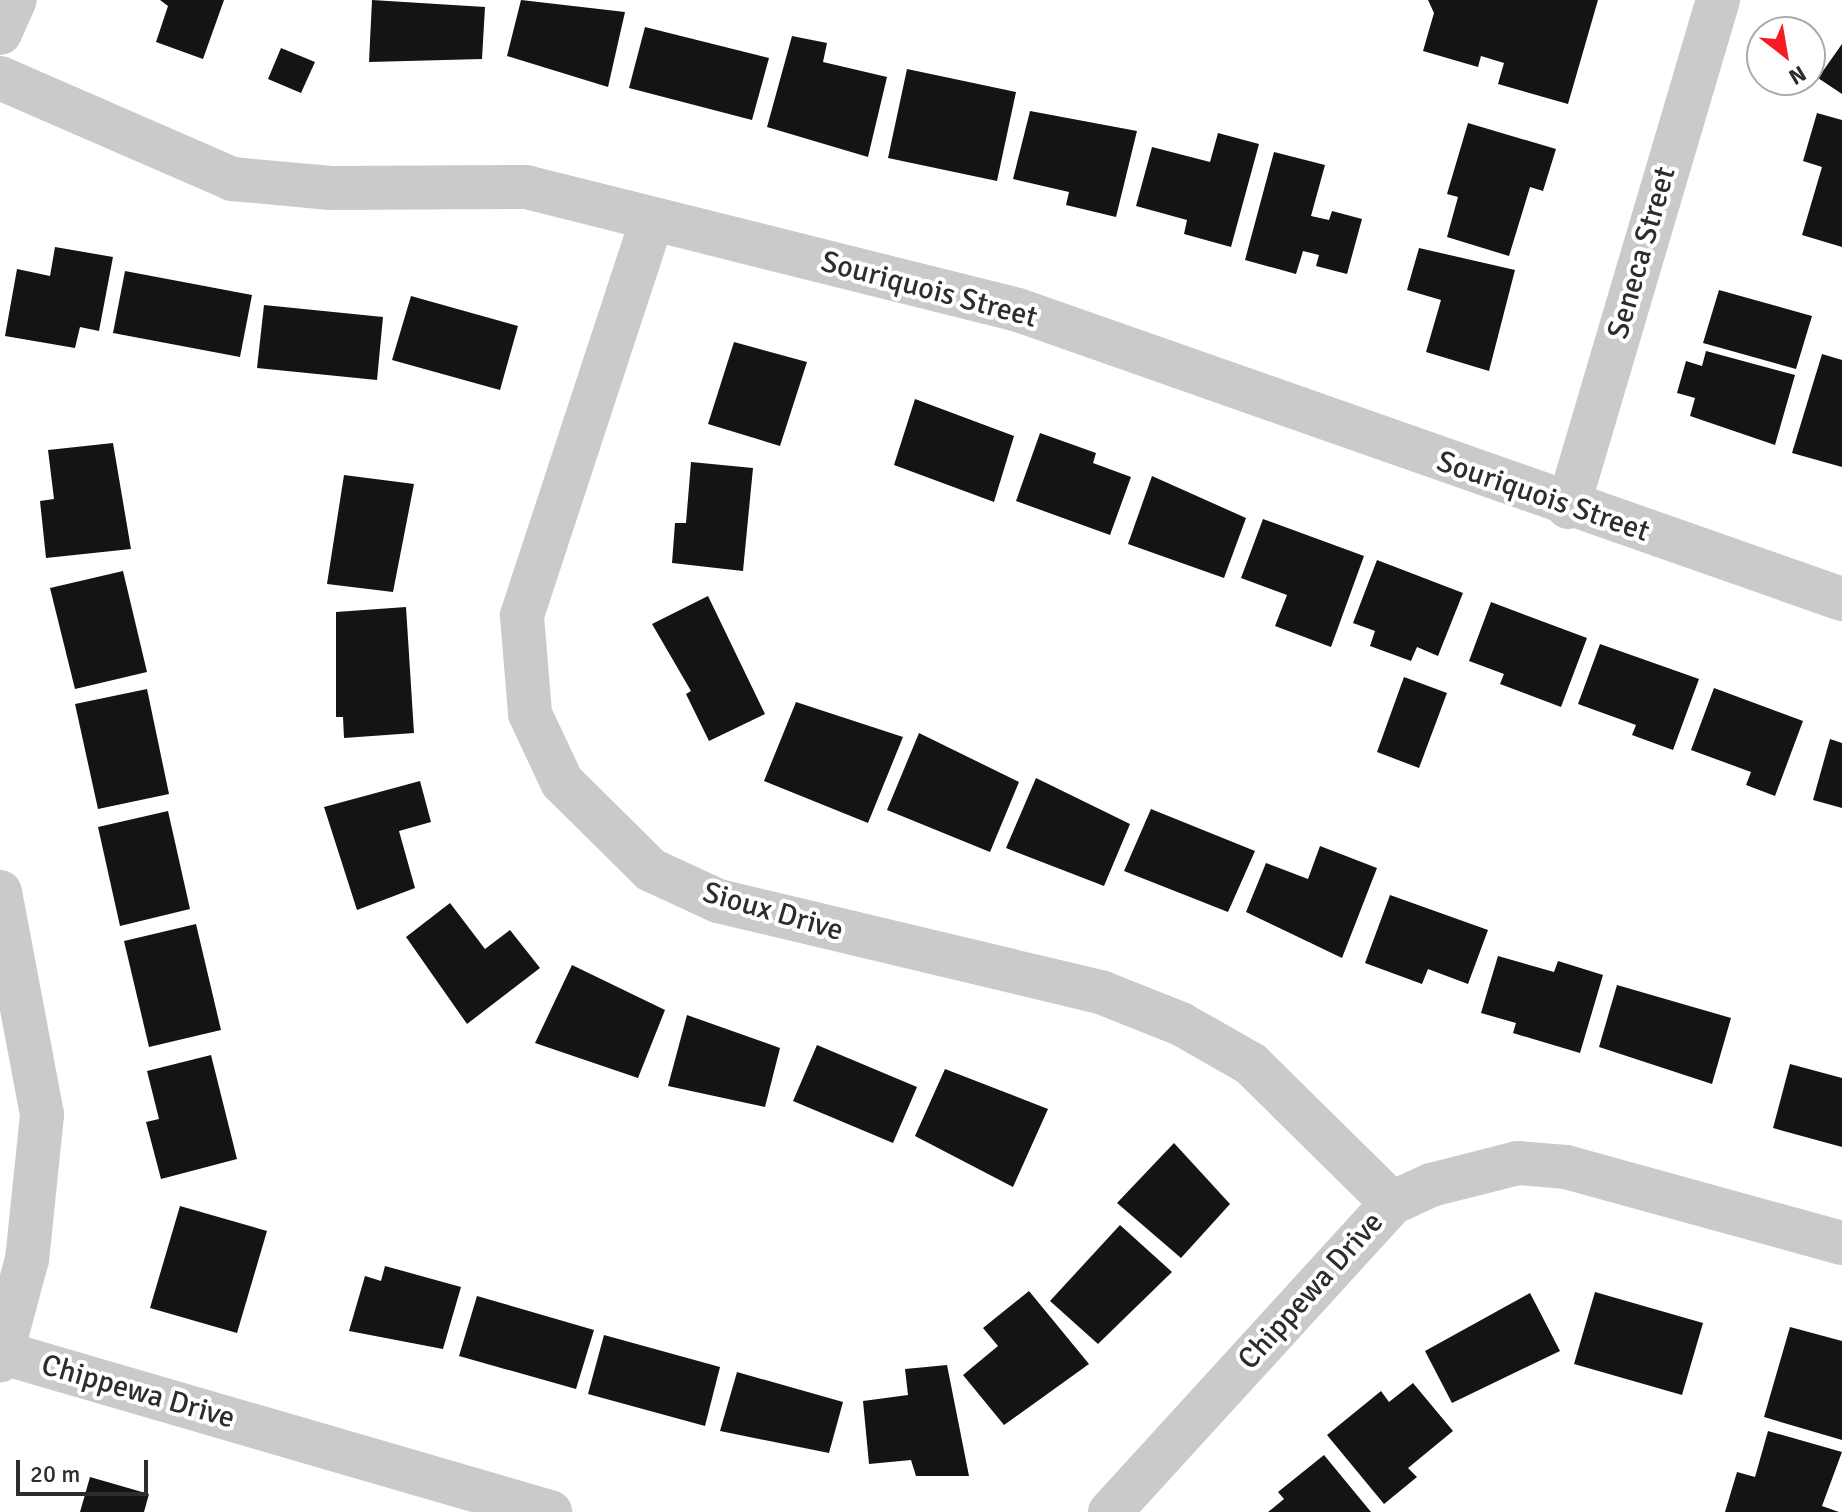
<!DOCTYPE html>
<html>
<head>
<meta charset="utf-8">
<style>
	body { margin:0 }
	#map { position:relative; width:1842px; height:1512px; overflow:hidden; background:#fff; font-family:Signika,sans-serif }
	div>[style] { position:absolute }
	.building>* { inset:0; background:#141414 }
	.minor>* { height:44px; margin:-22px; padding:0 22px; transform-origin:22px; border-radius:22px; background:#cacaca }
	span { translate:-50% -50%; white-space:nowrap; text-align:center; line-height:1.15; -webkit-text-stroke:8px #fff; paint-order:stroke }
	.street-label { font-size:30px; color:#2d2d2d }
	.north { position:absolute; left:1746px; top:16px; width:80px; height:80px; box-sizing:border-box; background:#fff; border:2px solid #ababab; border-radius:50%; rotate:149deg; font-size:22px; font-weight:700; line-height:32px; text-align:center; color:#2d2d2d }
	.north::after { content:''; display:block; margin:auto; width:28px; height:36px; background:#f71c21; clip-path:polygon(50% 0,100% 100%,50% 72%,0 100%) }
	.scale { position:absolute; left:16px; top:1460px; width:132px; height:36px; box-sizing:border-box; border:4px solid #2d2d2d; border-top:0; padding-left:10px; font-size:24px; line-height:28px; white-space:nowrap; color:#2d2d2d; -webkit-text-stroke:6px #fff; paint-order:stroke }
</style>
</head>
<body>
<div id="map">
	<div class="building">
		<i style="clip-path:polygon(160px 0,224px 0,203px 59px,156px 42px,168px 6px)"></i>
		<i style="clip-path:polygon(372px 0,485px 7px,482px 59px,369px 62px)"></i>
		<i style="clip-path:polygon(521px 0,625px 12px,608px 87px,507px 56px)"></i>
		<i style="clip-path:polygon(1428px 0,1598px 0,1568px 104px,1498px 84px,1504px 63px,1481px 56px,1478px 67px,1423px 51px,1434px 13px)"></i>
		<i style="clip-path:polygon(645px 27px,769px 58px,752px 120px,629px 88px)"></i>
		<i style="clip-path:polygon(792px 36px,827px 43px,823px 62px,887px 77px,868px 157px,767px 127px)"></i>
		<i style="clip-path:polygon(1842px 44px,1842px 94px,1818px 78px)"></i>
		<i style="clip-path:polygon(281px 48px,315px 62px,301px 93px,268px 79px)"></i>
		<i style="clip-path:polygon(907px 69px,1016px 92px,997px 181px,888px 158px)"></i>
		<i style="clip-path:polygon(1030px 111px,1137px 131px,1116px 217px,1066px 205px,1069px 192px,1013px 179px)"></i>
		<i style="clip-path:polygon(1817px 113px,1842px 120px,1842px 247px,1802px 235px,1822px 167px,1803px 161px)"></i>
		<i style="clip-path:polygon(1468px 123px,1556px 149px,1543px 191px,1530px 187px,1509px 256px,1447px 237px,1458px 197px,1447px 194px)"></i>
		<i style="clip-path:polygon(1218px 133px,1259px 144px,1231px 247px,1184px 234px,1187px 220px,1136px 206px,1152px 147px,1210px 162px)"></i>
		<i style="clip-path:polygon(1274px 152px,1325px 165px,1311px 216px,1329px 220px,1332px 211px,1362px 219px,1347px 274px,1316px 266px,1319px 255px,1303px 251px,1296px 274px,1245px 260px)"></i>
		<i style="clip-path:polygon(55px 247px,113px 257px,99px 331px,80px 327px,75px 348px,5px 336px,17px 269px,50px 276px)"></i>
		<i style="clip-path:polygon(1419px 248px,1515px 270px,1489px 371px,1426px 352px,1441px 300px,1407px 290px)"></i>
		<i style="clip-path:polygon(125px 271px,252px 295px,240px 357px,113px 333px)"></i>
		<i style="clip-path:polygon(1719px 290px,1812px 316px,1796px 369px,1703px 343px)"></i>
		<i style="clip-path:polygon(411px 296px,518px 326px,500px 390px,392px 360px)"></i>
		<i style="clip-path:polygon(264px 305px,383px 317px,377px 380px,257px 368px)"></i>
		<i style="clip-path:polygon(734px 342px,807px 362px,780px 446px,708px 424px)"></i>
		<i style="clip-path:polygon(1706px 351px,1795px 375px,1775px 445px,1690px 416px,1695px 398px,1677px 393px,1686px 361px,1702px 366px)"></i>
		<i style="clip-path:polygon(1822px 354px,1842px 360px,1842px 467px,1792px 453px)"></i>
		<i style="clip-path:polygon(915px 399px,1014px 436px,994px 502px,894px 465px)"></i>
		<i style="clip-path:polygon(1040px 433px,1096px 453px,1093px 463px,1131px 477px,1110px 535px,1016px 501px)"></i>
		<i style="clip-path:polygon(113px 443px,131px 549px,46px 558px,40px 501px,54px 499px,48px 450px)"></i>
		<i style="clip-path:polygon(691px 462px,753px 468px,743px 571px,672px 563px,675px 523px,686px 523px)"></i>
		<i style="clip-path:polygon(344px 475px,414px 484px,393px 592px,327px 584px)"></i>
		<i style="clip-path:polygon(1152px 476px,1246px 518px,1224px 578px,1128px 544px)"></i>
		<i style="clip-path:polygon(1263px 519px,1364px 556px,1331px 647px,1275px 626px,1287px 595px,1241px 578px)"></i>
		<i style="clip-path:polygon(1377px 560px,1463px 593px,1438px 656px,1417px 647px,1411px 661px,1370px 646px,1375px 631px,1353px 623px)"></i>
		<i style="clip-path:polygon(123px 571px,147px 672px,75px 689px,50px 588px)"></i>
		<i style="clip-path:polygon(708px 596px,765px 714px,709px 741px,686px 694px,691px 691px,652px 624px)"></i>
		<i style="clip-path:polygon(1491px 602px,1587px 638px,1561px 707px,1500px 684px,1504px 674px,1469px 661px)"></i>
		<i style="clip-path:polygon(406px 607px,414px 733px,344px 738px,343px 717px,336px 717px,336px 612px)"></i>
		<i style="clip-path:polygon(1600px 644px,1699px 679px,1673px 750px,1632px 735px,1636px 725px,1578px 704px)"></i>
		<i style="clip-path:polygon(1404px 677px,1447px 693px,1419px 768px,1377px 752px)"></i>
		<i style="clip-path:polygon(1714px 688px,1803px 721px,1775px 796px,1746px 785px,1751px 772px,1691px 750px)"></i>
		<i style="clip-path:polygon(147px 689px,169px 794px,98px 809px,75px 704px)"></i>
		<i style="clip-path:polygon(796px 702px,903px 737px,868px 823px,764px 781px)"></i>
		<i style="clip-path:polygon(919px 733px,1019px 782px,990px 852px,887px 810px)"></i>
		<i style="clip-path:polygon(1830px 739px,1842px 743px,1842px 808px,1813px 800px)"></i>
		<i style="clip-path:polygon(1036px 778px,1130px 824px,1104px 886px,1006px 848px)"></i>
		<i style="clip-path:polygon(420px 781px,431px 822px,399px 831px,415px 888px,357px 910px,324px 807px)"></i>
		<i style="clip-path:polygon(1151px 809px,1255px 851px,1228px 912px,1124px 871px)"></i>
		<i style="clip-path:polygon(168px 811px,190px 909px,120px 926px,98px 827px)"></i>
		<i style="clip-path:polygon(1320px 846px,1377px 868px,1342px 958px,1246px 912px,1266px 863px,1308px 879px)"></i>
		<i style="clip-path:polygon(1390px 895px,1488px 930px,1468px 984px,1428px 969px,1422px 984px,1365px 963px)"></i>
		<i style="clip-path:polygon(450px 903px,485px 949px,510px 930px,540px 968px,467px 1024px,406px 937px)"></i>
		<i style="clip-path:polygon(196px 924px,221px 1030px,149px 1047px,124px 941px)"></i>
		<i style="clip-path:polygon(1498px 956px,1554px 972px,1558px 961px,1603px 975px,1580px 1053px,1513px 1033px,1516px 1023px,1481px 1013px)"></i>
		<i style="clip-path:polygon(572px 965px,665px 1010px,638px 1078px,535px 1043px)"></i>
		<i style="clip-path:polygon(1617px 985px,1731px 1018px,1712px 1084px,1599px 1047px)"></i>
		<i style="clip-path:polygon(687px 1015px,780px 1048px,765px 1107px,668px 1086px)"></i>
		<i style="clip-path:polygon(817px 1045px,917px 1087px,893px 1143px,793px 1101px)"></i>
		<i style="clip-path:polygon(211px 1055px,237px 1159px,161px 1179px,146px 1122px,159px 1119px,147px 1071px)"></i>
		<i style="clip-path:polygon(1790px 1064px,1842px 1078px,1842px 1147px,1773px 1128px)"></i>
		<i style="clip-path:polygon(945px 1069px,1048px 1109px,1013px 1187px,915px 1136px)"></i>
		<i style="clip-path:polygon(1174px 1143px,1230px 1204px,1181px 1258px,1117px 1203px)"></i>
		<i style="clip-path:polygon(180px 1206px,267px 1231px,237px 1333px,150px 1308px)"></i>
		<i style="clip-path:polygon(1120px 1225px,1172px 1272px,1098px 1344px,1050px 1301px)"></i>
		<i style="clip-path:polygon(385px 1266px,461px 1287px,443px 1349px,349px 1331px,365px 1276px,381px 1281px)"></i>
		<i style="clip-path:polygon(1029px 1291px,1089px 1364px,1004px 1425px,963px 1375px,998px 1346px,983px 1328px)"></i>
		<i style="clip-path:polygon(1595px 1292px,1703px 1323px,1682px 1395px,1574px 1364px)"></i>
		<i style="clip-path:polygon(1530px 1293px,1560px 1351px,1452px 1403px,1425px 1351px)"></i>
		<i style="clip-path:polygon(477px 1296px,594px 1330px,576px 1389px,459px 1356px)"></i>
		<i style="clip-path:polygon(1790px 1327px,1842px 1341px,1842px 1440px,1764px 1417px)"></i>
		<i style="clip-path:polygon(604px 1335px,720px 1367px,705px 1426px,588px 1394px)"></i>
		<i style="clip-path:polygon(947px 1365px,969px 1476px,916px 1476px,911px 1460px,869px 1464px,863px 1401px,908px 1395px,905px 1369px)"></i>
		<i style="clip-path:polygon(737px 1372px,843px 1402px,829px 1453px,720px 1431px)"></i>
		<i style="clip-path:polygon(1413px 1383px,1453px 1431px,1408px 1468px,1417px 1477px,1384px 1504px,1327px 1435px,1381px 1391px,1389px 1402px)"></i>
		<i style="clip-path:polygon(1768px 1431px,1842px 1452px,1822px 1506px,1839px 1512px,1725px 1512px,1737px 1472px,1755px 1477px)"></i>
		<i style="clip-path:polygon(1324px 1455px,1371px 1512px,1268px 1512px,1284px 1499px,1278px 1492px)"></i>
		<i style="clip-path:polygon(90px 1477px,149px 1494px,144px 1512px,80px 1512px)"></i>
	</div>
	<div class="minor">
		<i style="left:0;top:33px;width:36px;rotate:-66deg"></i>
		<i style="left:0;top:78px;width:253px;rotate:23.5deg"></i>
		<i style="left:232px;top:179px;width:99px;rotate:5.2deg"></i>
		<i style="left:331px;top:188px;width:195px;rotate:-0.3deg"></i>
		<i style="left:526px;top:187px;width:507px;rotate:14.04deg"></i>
		<i style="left:1018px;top:310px;width:873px;rotate:19.33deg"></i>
		<i style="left:652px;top:220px;width:417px;rotate:108.2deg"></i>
		<i style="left:522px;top:616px;width:98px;rotate:85.3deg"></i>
		<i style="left:530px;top:714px;width:75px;rotate:64.8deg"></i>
		<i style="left:562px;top:782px;width:125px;rotate:44.7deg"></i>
		<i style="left:651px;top:870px;width:74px;rotate:24.8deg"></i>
		<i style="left:718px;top:901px;width:396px;rotate:13.4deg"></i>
		<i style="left:1103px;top:993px;width:84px;rotate:21.7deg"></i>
		<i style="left:1181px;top:1024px;width:81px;rotate:29.7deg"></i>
		<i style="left:1251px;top:1064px;width:198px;rotate:44.6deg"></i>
		<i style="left:1568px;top:507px;width:529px;rotate:-73.52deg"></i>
		<i style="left:0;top:892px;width:227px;rotate:79.3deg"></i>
		<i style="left:42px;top:1115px;width:145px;rotate:95.9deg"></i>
		<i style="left:27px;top:1259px;width:105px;rotate:105deg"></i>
		<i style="left:3px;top:1353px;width:570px;rotate:16.21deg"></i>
		<i style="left:1110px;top:1512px;width:418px;rotate:-47.6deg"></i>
		<i style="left:1392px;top:1203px;width:43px;rotate:-24.8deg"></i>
		<i style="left:1431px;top:1185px;width:90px;rotate:-14.2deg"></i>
		<i style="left:1518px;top:1163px;width:48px;rotate:4.8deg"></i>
		<i style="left:1566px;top:1167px;width:286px;rotate:15.4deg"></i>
	</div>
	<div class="street-label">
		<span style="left:1642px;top:253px;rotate:-74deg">Seneca Street</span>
		<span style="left:929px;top:290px;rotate:15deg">Souriquois Street</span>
		<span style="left:1543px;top:497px;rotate:19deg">Souriquois Street</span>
		<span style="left:773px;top:912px;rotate:16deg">Sioux Drive</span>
		<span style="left:1311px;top:1291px;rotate:-48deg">Chippewa Drive</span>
		<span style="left:138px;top:1392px;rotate:16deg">Chippewa Drive</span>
	</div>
	<div class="north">N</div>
	<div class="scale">20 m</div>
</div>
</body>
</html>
